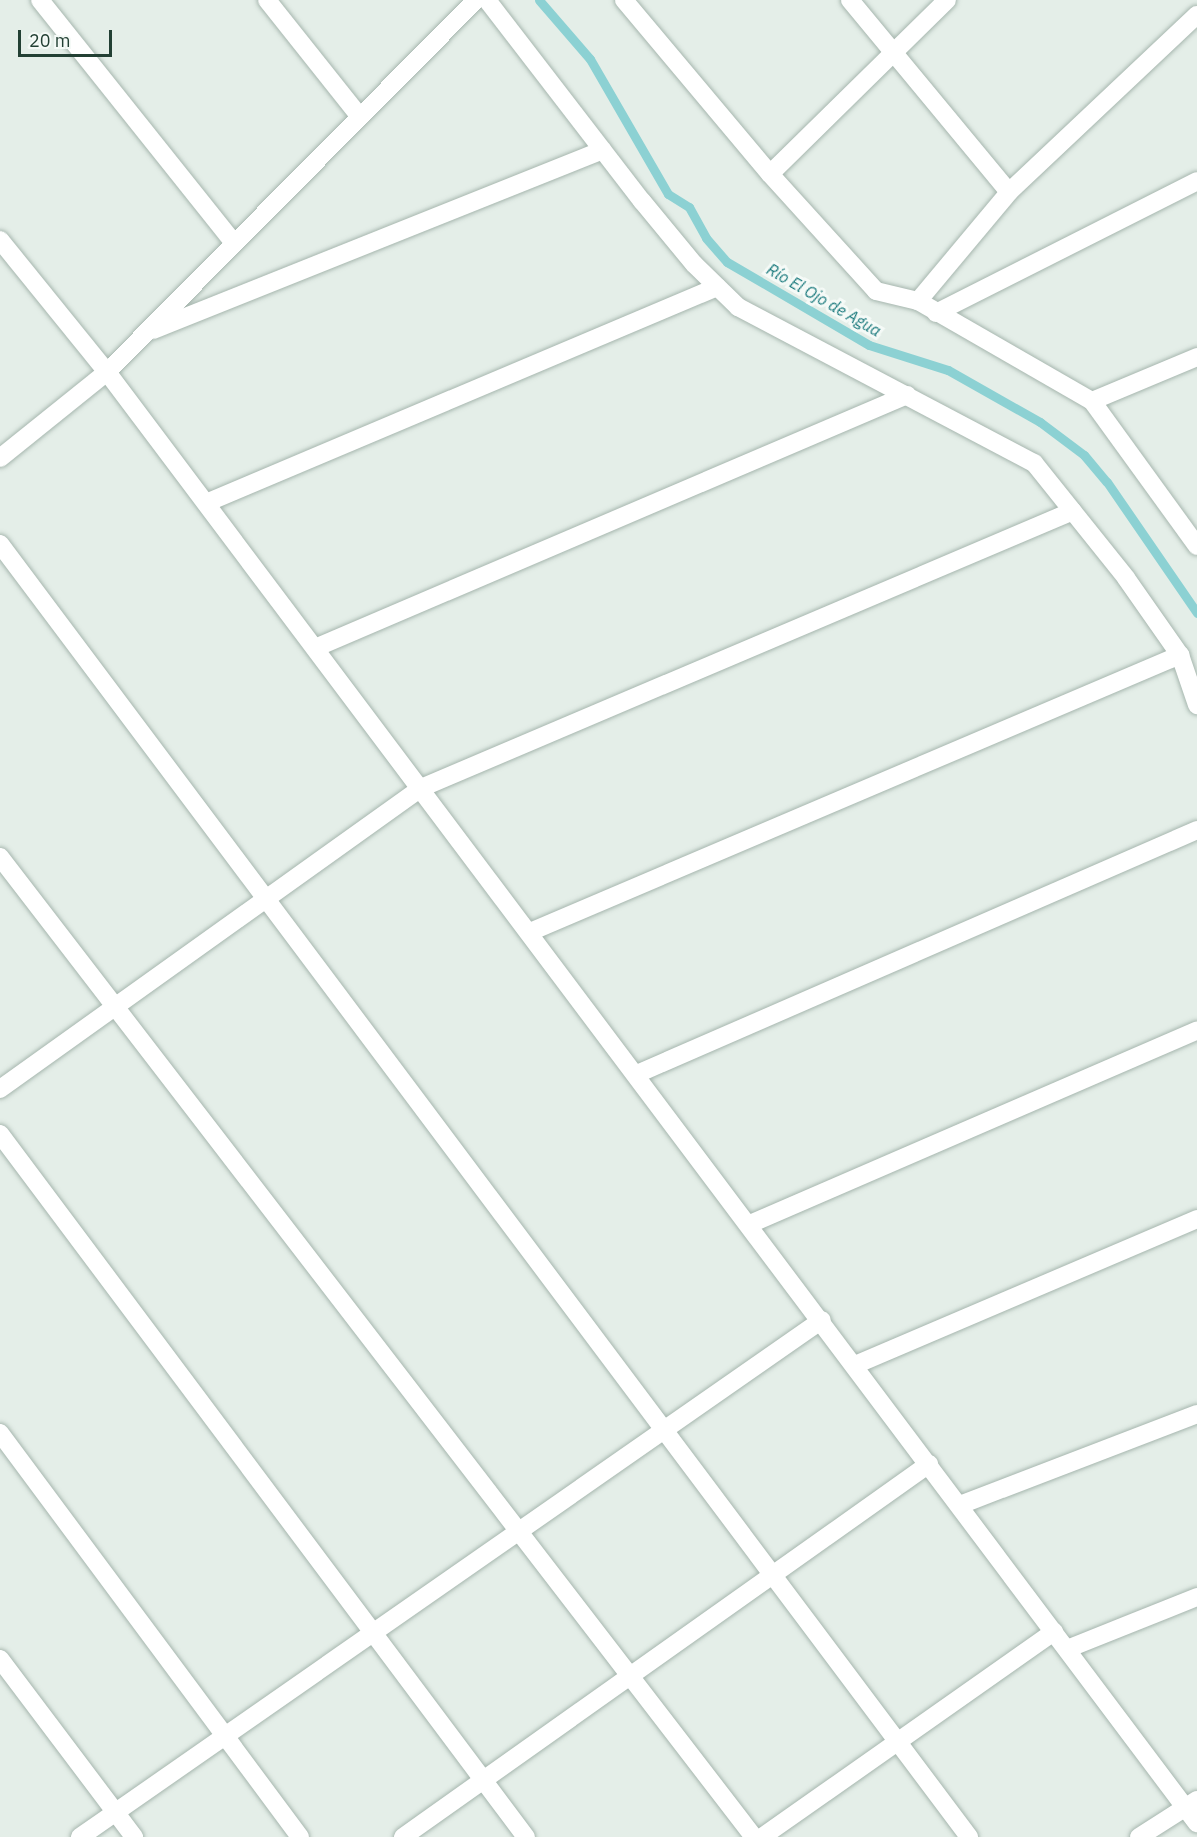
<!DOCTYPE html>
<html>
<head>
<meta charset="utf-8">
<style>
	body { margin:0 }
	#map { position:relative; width:1197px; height:1837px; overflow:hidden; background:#e4eee8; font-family:"IBM Plex Sans",sans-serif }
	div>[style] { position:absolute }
	.stream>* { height:9px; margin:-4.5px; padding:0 4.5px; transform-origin:4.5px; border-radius:4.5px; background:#8cd1d3 }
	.roads { filter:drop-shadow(0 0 2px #a6b6ae) drop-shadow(0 0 2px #a6b6ae) }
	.minor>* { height:18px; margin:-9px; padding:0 9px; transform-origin:9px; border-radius:9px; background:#fff }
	span { translate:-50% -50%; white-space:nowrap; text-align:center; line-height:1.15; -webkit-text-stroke:6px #f5faf7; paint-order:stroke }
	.water-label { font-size:16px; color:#1b7a7d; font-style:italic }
	.scale { position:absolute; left:18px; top:30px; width:94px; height:27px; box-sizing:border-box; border:3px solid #234034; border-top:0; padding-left:8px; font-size:18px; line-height:21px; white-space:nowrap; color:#234034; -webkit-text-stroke:4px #f5faf7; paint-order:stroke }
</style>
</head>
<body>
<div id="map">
	<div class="stream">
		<i style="left:539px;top:0;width:78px;rotate:49.2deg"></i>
		<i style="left:590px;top:59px;width:156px;rotate:60deg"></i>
		<i style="left:668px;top:194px;width:25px;rotate:32deg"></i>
		<i style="left:689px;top:207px;width:35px;rotate:61deg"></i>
		<i style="left:706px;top:238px;width:32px;rotate:49deg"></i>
		<i style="left:727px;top:262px;width:164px;rotate:30.3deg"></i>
		<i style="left:869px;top:345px;width:83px;rotate:17.6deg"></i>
		<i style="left:948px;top:370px;width:106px;rotate:29.5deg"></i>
		<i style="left:1040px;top:422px;width:55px;rotate:36.9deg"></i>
		<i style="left:1084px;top:455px;width:35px;rotate:50deg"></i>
		<i style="left:1107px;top:482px;width:159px;rotate:55.5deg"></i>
	</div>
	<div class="roads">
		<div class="minor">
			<i style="left:40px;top:0;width:311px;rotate:51.4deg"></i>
			<i style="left:267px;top:0;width:149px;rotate:51.5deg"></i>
			<i style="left:487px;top:0;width:254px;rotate:52.4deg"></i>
			<i style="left:642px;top:201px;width:82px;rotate:50.5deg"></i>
			<i style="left:694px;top:264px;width:62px;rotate:44.3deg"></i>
			<i style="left:738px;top:307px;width:335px;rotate:27.8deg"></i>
			<i style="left:1034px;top:463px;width:147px;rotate:51.3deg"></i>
			<i style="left:1126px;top:578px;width:94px;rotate:55deg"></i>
			<i style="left:1180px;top:655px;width:53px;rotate:71.2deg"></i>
			<i style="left:624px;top:0;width:227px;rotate:50deg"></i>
			<i style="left:770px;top:174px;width:158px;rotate:47.8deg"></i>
			<i style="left:876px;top:291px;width:43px;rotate:13.4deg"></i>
			<i style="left:918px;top:301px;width:201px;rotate:29.9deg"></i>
			<i style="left:1092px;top:401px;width:179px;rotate:54.1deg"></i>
			<i style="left:850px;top:0;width:249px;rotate:50.4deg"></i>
			<i style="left:770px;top:174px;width:248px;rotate:-44.5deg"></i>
			<i style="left:0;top:240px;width:170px;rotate:51deg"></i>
			<i style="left:107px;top:372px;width:1815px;rotate:53.09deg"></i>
			<i style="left:918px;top:301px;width:142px;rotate:-50.1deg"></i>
			<i style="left:1009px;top:192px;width:258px;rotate:-43.3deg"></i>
			<i style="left:936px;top:313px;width:292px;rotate:-26.8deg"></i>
			<i style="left:153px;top:330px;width:484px;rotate:-21.8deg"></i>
			<i style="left:1092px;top:401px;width:114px;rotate:-22.7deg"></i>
			<i style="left:0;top:458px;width:137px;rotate:-38.8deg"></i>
			<i style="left:107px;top:372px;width:524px;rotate:-45.23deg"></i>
			<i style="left:206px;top:503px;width:555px;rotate:-22.91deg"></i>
			<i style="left:0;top:544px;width:1616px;rotate:53.15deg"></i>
			<i style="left:315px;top:648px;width:644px;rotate:-23.14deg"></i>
			<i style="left:0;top:857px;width:1236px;rotate:52.43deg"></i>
			<i style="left:530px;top:932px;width:707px;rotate:-23.08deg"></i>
			<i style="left:637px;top:1074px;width:611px;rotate:-23.54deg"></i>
			<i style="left:0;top:1089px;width:518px;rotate:-35.56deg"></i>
			<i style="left:421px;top:788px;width:708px;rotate:-23.02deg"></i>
			<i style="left:0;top:1134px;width:878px;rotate:53.2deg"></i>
			<i style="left:750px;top:1224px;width:487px;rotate:-23.4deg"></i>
			<i style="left:855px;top:1365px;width:372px;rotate:-23.1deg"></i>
			<i style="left:0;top:1433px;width:503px;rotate:53.4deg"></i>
			<i style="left:960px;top:1505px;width:254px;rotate:-21deg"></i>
			<i style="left:1067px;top:1649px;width:140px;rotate:-21.8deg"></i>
			<i style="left:0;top:1659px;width:223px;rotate:53deg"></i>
			<i style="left:80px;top:1837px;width:904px;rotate:-34.87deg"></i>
			<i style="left:403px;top:1837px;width:645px;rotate:-35.34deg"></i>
			<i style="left:762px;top:1837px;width:357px;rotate:-35.1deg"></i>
			<i style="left:1139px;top:1837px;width:69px;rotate:-32.5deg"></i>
		</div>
	</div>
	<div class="water-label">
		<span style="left:824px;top:300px;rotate:30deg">Río El Ojo de Agua</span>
	</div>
	<div class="scale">20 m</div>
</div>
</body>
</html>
